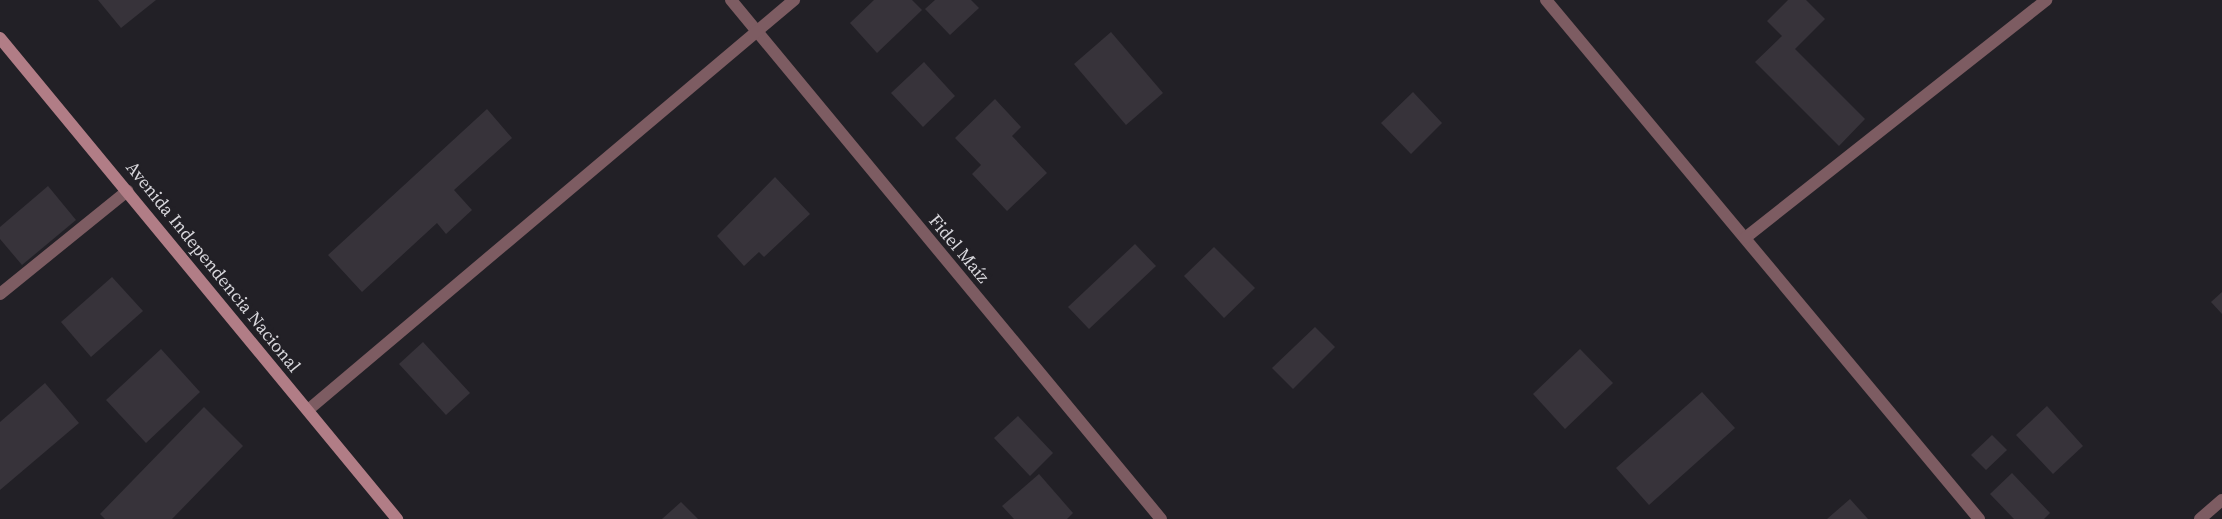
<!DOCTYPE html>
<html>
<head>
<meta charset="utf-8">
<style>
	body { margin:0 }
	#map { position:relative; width:2222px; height:519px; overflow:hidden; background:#222026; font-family:"Source Serif 4",serif }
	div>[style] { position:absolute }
	.building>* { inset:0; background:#37333a }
	.street>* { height:12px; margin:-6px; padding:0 6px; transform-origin:6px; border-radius:6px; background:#7d5c62 }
	.secondary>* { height:12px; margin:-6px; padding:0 6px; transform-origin:6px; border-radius:6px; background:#b17d86 }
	span { translate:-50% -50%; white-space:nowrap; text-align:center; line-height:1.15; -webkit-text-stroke:4.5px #222026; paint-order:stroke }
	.street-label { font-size:18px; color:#d7d6db }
</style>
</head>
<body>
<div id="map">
	<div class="building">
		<i style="clip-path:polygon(98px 0,156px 0,121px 28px)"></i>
		<i style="clip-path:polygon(874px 0,912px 0,922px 10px,877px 53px,850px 23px)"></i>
		<i style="clip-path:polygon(935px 0,971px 0,979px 8px,950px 35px,925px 9px)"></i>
		<i style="clip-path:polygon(1788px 0,1806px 0,1825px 19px,1795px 49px,1865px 119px,1839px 146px,1755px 62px,1782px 36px,1767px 21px)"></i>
		<i style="clip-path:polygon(1111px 32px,1163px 93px,1126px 125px,1074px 64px)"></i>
		<i style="clip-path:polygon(924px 62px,955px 96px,923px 127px,891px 93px)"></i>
		<i style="clip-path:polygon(1413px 92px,1442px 123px,1411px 154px,1381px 123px)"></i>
		<i style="clip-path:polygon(995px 99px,1021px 127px,1012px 136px,1047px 173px,1007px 211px,972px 174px,981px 165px,955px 138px)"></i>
		<i style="clip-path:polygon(487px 109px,512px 138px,454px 190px,472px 210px,446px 234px,437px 223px,362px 292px,328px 255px)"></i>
		<i style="clip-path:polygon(775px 177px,810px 214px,764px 257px,759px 252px,744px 266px,717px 236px)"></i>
		<i style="clip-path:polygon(48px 186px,76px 220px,22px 265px,0 239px,0 227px)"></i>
		<i style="clip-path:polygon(1135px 244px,1156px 266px,1089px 329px,1068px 307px)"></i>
		<i style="clip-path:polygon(1214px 247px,1255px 288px,1224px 318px,1184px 276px)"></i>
		<i style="clip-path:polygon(112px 277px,143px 311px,91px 357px,61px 322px)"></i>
		<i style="clip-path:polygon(2222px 292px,2222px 314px,2211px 302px)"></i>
		<i style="clip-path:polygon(1315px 327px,1335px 347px,1293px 389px,1272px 368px)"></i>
		<i style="clip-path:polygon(423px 342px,470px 393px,446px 415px,399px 364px)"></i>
		<i style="clip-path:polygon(161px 349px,200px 392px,146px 443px,106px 400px)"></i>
		<i style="clip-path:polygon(1580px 349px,1613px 383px,1565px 429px,1533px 394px)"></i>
		<i style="clip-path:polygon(45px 383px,79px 423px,0 490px,0 422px)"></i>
		<i style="clip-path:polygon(1702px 392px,1735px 428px,1649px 505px,1616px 468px)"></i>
		<i style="clip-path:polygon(2047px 406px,2083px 446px,2053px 474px,2016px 435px)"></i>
		<i style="clip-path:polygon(204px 407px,243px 446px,172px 519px,105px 519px,100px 514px)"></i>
		<i style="clip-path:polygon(1018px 416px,1053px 453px,1030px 476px,994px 438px)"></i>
		<i style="clip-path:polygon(1992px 435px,2007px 450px,1986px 470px,1971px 455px)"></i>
		<i style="clip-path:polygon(2012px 473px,2050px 513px,2044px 519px,2014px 519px,1990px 494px)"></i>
		<i style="clip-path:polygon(1039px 474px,1073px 513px,1067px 519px,1014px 519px,1002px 506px)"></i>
		<i style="clip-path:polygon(1850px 499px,1868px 519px,1827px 519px)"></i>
		<i style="clip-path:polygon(681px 502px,698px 519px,662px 519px)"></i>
	</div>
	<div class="street">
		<i style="left:731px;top:0;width:674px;rotate:50.36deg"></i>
		<i style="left:1546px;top:0;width:676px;rotate:50.16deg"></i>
		<i style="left:1745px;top:238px;width:384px;rotate:-38.3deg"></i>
		<i style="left:0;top:294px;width:164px;rotate:-39deg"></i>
		<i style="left:308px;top:410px;width:636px;rotate:-40.15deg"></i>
		<i style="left:2200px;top:519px;width:29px;rotate:-41deg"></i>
	</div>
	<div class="secondary">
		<i style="left:0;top:38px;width:624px;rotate:50.46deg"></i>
	</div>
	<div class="street-label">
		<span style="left:959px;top:249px;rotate:50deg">Fidel Maíz</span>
		<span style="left:213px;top:267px;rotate:51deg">Avenida Independencia Nacional</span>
	</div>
</div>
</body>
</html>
